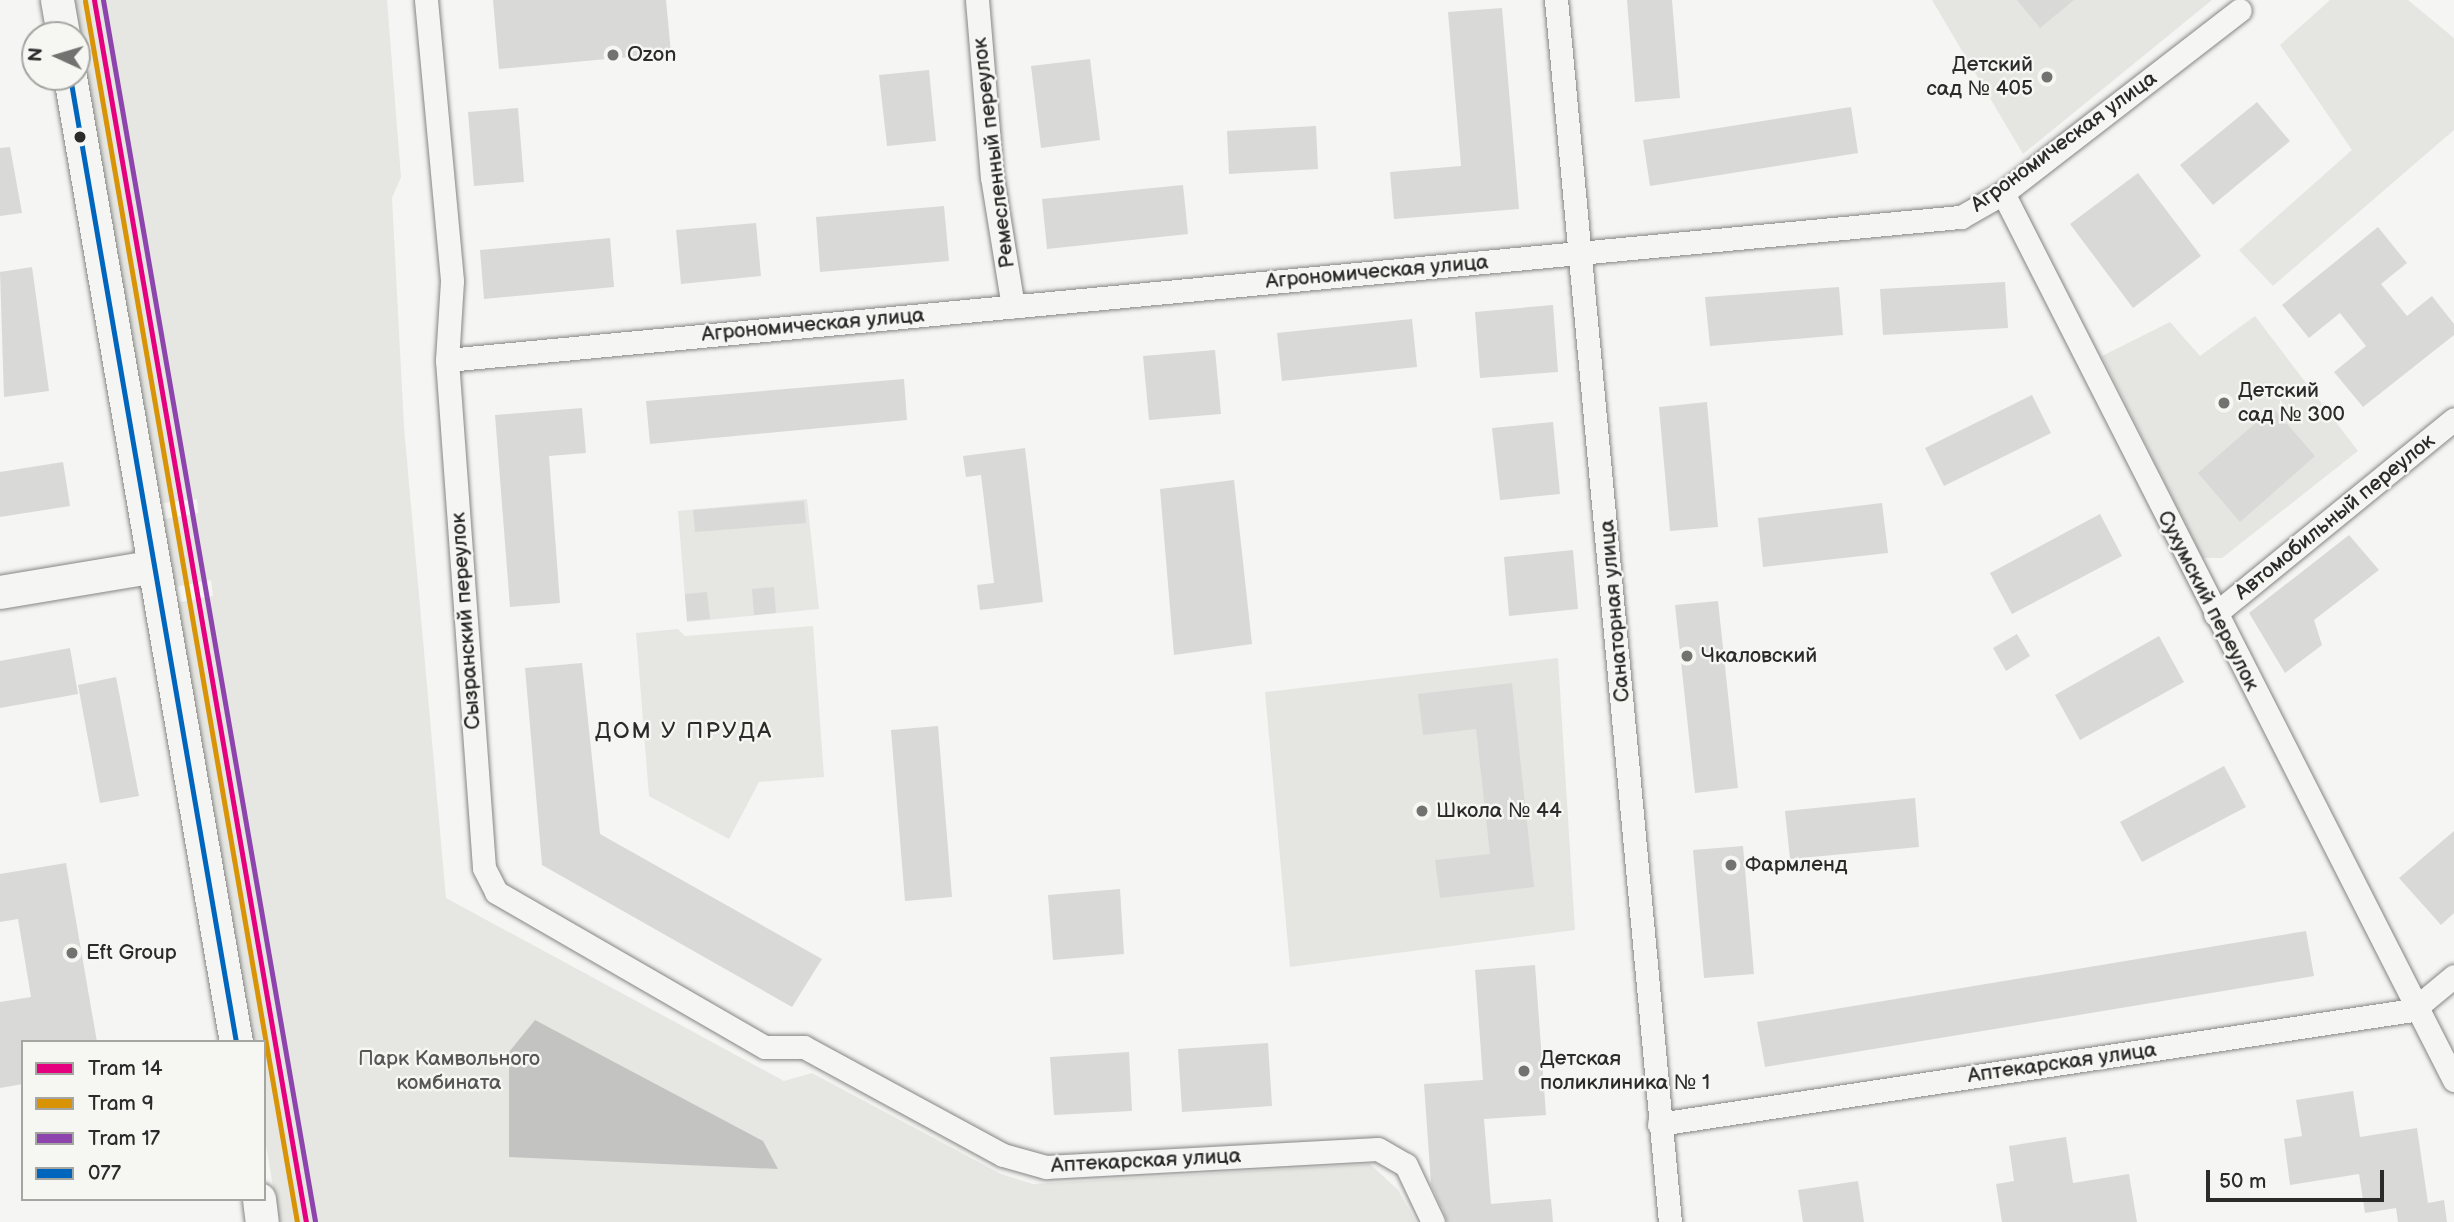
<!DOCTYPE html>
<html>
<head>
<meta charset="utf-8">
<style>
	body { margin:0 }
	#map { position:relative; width:2454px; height:1222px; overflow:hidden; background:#f5f5f3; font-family:"Balsamiq Sans",sans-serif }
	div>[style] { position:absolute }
	.built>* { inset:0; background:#e5e5e2 }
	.green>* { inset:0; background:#e6e6e2 }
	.water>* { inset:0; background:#c3c3c1 }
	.building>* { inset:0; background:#d9d9d8 }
	.roads { filter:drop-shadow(0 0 2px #868685) drop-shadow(0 0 2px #868685) }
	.street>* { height:23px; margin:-11.5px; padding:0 11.5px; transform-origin:11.5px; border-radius:11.5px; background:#f5f5f3 }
	.secondary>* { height:33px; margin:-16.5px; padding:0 16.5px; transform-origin:16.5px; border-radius:16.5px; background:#f5f5f3 }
	.bus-1>* { height:5px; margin:-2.5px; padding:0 2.5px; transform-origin:2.5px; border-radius:2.5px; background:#0065bd }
	.tram-1>* { height:5px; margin:-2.5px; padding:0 2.5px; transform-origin:2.5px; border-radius:2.5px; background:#e5007d }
	.tram-2>* { height:5px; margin:-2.5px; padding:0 2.5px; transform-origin:2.5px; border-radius:2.5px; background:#d89406 }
	.tram-3>* { height:5px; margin:-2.5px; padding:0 2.5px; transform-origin:2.5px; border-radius:2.5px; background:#8e44ad }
	.dots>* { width:19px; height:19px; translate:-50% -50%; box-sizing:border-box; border:4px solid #f6f6f2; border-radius:50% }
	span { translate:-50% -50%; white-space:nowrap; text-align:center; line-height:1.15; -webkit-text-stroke:5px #f6f6f2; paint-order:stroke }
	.poi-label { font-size:21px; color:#2b2b2b }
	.left { translate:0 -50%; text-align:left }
	.right { translate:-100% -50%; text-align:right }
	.street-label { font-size:21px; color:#2b2b2b }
	.park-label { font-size:21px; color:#565656 }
	.neighbourhood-label { font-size:23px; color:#2b2b2b; letter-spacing:2px }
	.legend { position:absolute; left:21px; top:1040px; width:245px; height:161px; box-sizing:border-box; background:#f6f6f2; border:2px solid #a5a5a2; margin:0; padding:9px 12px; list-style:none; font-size:21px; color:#2b2b2b }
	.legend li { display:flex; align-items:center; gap:14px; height:35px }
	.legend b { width:35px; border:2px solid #a5a5a2 }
	.north { position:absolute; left:21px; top:21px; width:70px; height:70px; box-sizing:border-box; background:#f6f6f2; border:2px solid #a5a5a2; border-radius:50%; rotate:274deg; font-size:19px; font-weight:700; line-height:28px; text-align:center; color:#2b2b2b }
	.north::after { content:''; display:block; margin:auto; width:24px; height:32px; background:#727271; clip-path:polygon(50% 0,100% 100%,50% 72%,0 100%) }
	.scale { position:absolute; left:2206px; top:1170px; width:178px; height:32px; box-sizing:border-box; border:4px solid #2b2b2b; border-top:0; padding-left:9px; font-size:21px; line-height:24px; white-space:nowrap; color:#2b2b2b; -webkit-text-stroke:5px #f6f6f2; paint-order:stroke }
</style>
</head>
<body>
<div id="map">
	<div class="built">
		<i style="clip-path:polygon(1932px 0,2212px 0,2023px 154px)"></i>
		<i style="clip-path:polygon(2330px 0,2408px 0,2454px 38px,2454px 130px,2273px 286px,2239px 250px,2352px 150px,2280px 45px)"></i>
		<i style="clip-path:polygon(2255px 316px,2358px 451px,2222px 558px,2203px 558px,2102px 356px,2170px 322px,2200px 356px)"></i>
		<i style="clip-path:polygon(1558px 658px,1575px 930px,1290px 967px,1265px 692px)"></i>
	</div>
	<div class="green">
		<i style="clip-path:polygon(69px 0,387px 0,401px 177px,392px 198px,404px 427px,446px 898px,784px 1081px,812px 1073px,1001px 1174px,1033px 1184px,1370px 1164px,1398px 1190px,1416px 1222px,279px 1222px,264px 1134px,264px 1042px,249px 1042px,174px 603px,213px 596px,211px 580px,170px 588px,158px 520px,198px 513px,197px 499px,155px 504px)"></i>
		<i style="clip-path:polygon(807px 499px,819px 609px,687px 622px,678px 511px)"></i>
		<i style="clip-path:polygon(813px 626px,824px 777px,759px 782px,729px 839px,649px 796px,636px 633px,678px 629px,685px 636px)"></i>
	</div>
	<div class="water">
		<i style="clip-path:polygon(535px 1020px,763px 1141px,778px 1169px,509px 1157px,509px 1052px)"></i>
	</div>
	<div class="building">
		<i style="clip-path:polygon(493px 0,666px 0,671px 53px,499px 69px)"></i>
		<i style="clip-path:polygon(1627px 0,1672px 0,1680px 98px,1635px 102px)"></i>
		<i style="clip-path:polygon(2017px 0,2074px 0,2040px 28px)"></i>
		<i style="clip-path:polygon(1502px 8px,1519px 209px,1394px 219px,1390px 172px,1461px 166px,1448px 12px)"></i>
		<i style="clip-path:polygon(1090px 59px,1100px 140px,1041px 148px,1031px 66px)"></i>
		<i style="clip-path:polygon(929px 70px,936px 141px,887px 146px,879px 75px)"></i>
		<i style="clip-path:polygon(2257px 102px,2290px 141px,2213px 205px,2180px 165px)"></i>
		<i style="clip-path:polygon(1851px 107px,1858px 153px,1650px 186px,1643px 140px)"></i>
		<i style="clip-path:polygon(518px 108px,524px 182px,474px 186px,468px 112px)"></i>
		<i style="clip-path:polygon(1316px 126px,1318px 169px,1229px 174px,1227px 131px)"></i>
		<i style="clip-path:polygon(10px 147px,22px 213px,0 216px,0 148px)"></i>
		<i style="clip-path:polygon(2138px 173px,2201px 256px,2133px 308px,2070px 224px)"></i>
		<i style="clip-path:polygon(1183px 185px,1188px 234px,1047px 249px,1042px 199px)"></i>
		<i style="clip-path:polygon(944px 206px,949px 261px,820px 272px,816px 217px)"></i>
		<i style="clip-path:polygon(756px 223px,761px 276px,681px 284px,676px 230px)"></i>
		<i style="clip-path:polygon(2378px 227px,2407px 263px,2381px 284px,2407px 316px,2432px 296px,2454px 324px,2454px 335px,2363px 407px,2334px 372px,2366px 346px,2340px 313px,2309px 338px,2282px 305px)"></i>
		<i style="clip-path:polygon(610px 238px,614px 287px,484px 299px,480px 250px)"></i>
		<i style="clip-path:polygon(32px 267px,49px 391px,4px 397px,0 272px)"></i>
		<i style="clip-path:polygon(2005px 282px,2008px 328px,1883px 335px,1880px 289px)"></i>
		<i style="clip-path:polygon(1839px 287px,1843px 335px,1710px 346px,1705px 297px)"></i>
		<i style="clip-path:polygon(1553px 305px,1558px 372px,1480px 378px,1475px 312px)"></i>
		<i style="clip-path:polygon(1412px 319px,1417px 367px,1282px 381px,1277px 333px)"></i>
		<i style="clip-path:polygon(1215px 350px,1221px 414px,1149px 420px,1143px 356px)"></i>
		<i style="clip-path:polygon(904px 379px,907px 420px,650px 444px,646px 401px)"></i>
		<i style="clip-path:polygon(2032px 395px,2051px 433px,1944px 486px,1925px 448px)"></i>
		<i style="clip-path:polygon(1707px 402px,1718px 527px,1670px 531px,1659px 407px)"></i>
		<i style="clip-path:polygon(582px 408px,586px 453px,549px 456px,560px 603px,510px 607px,495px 415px)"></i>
		<i style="clip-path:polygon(2273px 408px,2315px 456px,2240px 522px,2198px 473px)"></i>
		<i style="clip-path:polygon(1553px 422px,1560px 494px,1500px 500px,1492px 428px)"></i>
		<i style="clip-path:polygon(1025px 448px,1043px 602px,980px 610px,977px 585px,994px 583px,981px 475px,966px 477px,963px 456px)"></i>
		<i style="clip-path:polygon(63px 462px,70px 506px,0 517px,0 472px)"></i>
		<i style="clip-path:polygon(1234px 480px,1252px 644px,1174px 655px,1160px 489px)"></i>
		<i style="clip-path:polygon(804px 501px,806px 523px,695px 532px,693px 510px)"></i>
		<i style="clip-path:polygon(1882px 503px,1888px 553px,1763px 567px,1758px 518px)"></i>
		<i style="clip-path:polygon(2100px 514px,2122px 556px,2012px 614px,1990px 573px)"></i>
		<i style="clip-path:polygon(2349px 535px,2379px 570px,2314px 620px,2322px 645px,2285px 673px,2249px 613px)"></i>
		<i style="clip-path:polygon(1573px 550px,1578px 609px,1509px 616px,1504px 557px)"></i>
		<i style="clip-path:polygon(774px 587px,776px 613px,754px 615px,752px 589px)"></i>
		<i style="clip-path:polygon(707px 592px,710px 619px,687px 621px,685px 594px)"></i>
		<i style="clip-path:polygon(1718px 601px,1738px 788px,1695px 793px,1675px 605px)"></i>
		<i style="clip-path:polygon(2017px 634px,2030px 656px,2006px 671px,1993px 648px)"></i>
		<i style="clip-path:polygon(2159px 636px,2184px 682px,2080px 740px,2055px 695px)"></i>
		<i style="clip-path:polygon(70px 648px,78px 694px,0 708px,0 661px)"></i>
		<i style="clip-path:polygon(582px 663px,600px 834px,822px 959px,792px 1007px,542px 865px,525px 668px)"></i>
		<i style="clip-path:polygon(116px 677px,139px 796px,100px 803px,78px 685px)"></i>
		<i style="clip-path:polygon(1512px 683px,1534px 887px,1440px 898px,1435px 860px,1490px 854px,1476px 729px,1423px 735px,1418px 694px)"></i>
		<i style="clip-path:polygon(938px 726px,952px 897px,905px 901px,891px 730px)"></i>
		<i style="clip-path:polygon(2224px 766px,2246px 807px,2142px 862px,2120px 822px)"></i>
		<i style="clip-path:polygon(1915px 798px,1919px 847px,1790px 859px,1785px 811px)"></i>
		<i style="clip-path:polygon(2454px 831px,2454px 913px,2441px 925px,2399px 878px)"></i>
		<i style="clip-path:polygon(1743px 846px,1754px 974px,1704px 978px,1693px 850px)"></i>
		<i style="clip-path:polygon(66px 863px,97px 1042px,23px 1042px,23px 1084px,0 1088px,0 1002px,31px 997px,18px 919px,0 922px,0 874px)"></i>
		<i style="clip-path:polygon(1120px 889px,1124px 954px,1053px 960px,1048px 895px)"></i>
		<i style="clip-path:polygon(2306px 931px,2314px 976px,1765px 1067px,1757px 1022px)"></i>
		<i style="clip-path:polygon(1535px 965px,1546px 1115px,1484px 1119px,1491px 1204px,1551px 1199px,1553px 1222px,1447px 1222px,1442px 1207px,1472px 1205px,1441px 1207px,1431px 1184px,1424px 1084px,1483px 1080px,1475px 970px)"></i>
		<i style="clip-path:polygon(1268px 1043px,1272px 1106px,1182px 1112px,1178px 1049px)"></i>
		<i style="clip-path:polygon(1129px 1052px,1132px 1111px,1054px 1115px,1050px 1057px)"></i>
		<i style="clip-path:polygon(2353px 1091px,2360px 1137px,2417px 1128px,2428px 1203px,2444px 1200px,2447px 1222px,2398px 1222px,2396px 1208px,2365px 1213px,2359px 1174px,2290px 1185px,2284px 1139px,2302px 1136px,2296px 1100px)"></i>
		<i style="clip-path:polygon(2066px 1137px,2073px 1183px,2129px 1174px,2137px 1222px,2002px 1222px,1996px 1184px,2014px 1181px,2009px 1146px)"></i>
		<i style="clip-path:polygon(1858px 1181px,1864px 1222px,1803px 1222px,1798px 1190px)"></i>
	</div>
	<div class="roads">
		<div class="street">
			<i style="left:426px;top:0;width:282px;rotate:84.7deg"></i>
			<i style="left:452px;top:281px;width:79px;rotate:93.6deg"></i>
			<i style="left:447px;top:360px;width:509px;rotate:85.83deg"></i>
			<i style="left:484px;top:868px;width:27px;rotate:63deg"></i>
			<i style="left:496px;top:892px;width:310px;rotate:30deg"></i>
			<i style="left:765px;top:1047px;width:39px"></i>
			<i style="left:804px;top:1047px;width:226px;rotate:28.5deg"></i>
			<i style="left:1003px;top:1155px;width:45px;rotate:15.6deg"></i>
			<i style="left:1046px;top:1167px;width:332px;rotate:-3.1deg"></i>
			<i style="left:1378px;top:1149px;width:32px;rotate:30deg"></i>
			<i style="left:1406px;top:1165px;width:63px;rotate:64.7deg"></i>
			<i style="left:977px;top:0;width:178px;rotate:85.2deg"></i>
			<i style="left:992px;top:177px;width:131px;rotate:80.8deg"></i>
			<i style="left:1556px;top:0;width:1227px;rotate:84.67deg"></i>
			<i style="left:2003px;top:193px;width:995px;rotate:63.05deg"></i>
			<i style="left:447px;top:360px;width:1521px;rotate:-5.4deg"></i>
			<i style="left:1961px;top:217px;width:48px;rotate:-29.7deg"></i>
			<i style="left:2003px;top:193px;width:299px;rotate:-37.7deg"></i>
			<i style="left:2215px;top:614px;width:308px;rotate:-39.2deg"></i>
			<i style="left:1659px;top:1124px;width:763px;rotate:-8.6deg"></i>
			<i style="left:2413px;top:1010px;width:53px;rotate:-39.7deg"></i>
		</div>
		<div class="secondary">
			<i style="left:57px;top:0;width:36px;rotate:80deg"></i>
			<i style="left:70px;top:77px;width:979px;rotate:80.24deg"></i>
			<i style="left:0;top:592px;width:152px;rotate:-9.5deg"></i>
			<i style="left:259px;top:1199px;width:23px;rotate:83deg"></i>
		</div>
	</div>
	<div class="bus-1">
		<i style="left:70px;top:77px;width:979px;rotate:80.24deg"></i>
	</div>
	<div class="tram-1">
		<i style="left:94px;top:0;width:1240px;rotate:80.16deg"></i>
	</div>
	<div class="tram-2">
		<i style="left:85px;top:1px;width:1239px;rotate:80.15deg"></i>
	</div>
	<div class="tram-3">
		<i style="left:103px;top:0;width:1239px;rotate:80.15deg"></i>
	</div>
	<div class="dots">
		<i style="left:613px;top:55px;background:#727271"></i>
		<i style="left:2047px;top:77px;background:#727271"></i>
		<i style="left:80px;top:137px;background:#2b2b2b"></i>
		<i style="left:2224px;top:403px;background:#727271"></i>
		<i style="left:1687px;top:656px;background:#727271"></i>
		<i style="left:1422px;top:811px;background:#727271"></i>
		<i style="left:1731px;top:865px;background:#727271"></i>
		<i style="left:72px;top:953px;background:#727271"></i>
		<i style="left:1524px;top:1071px;background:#727271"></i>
	</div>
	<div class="poi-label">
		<span class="left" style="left:627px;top:55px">Ozon</span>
		<span class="right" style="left:2033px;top:77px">Детский<br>сад № 405</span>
		<span class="left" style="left:2238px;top:403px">Детский<br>сад № 300</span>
		<span class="left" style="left:1701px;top:656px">Чкаловский</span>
		<span class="left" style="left:1436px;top:811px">Школа № 44</span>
		<span class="left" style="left:1745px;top:865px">Фармленд</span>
		<span class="left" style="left:86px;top:953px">Eft Group</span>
		<span class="left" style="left:1540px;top:1071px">Детская<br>поликлиника № 1</span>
	</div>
	<div class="street-label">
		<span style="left:2064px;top:142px;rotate:-36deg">Агрономическая улица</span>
		<span style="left:994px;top:153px;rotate:-97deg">Ремесленный переулок</span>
		<span style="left:1377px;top:272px;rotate:-5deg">Агрономическая улица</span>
		<span style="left:813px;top:325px;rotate:-5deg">Агрономическая улица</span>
		<span style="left:2335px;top:517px;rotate:-39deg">Автомобильный переулок</span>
		<span style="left:2208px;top:601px;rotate:63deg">Сухумский переулок</span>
		<span style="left:1615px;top:611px;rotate:-95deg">Санаторная улица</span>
		<span style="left:466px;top:621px;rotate:-94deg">Сызранский переулок</span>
		<span style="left:2062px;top:1063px;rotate:-8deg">Аптекарская улица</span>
		<span style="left:1146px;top:1161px;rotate:-3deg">Аптекарская улица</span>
	</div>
	<div class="park-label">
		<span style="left:449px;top:1071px">Парк Камвольного<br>комбината</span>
	</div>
	<div class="neighbourhood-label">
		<span style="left:684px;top:731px">ДОМ У ПРУДА</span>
	</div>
	<ul class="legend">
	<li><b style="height:9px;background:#e5007d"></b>Tram 14</li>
	<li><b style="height:9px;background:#d89406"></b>Tram 9</li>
	<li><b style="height:9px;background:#8e44ad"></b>Tram 17</li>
	<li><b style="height:9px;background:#0065bd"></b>077</li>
	</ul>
	<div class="north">N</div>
	<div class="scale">50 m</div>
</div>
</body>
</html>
